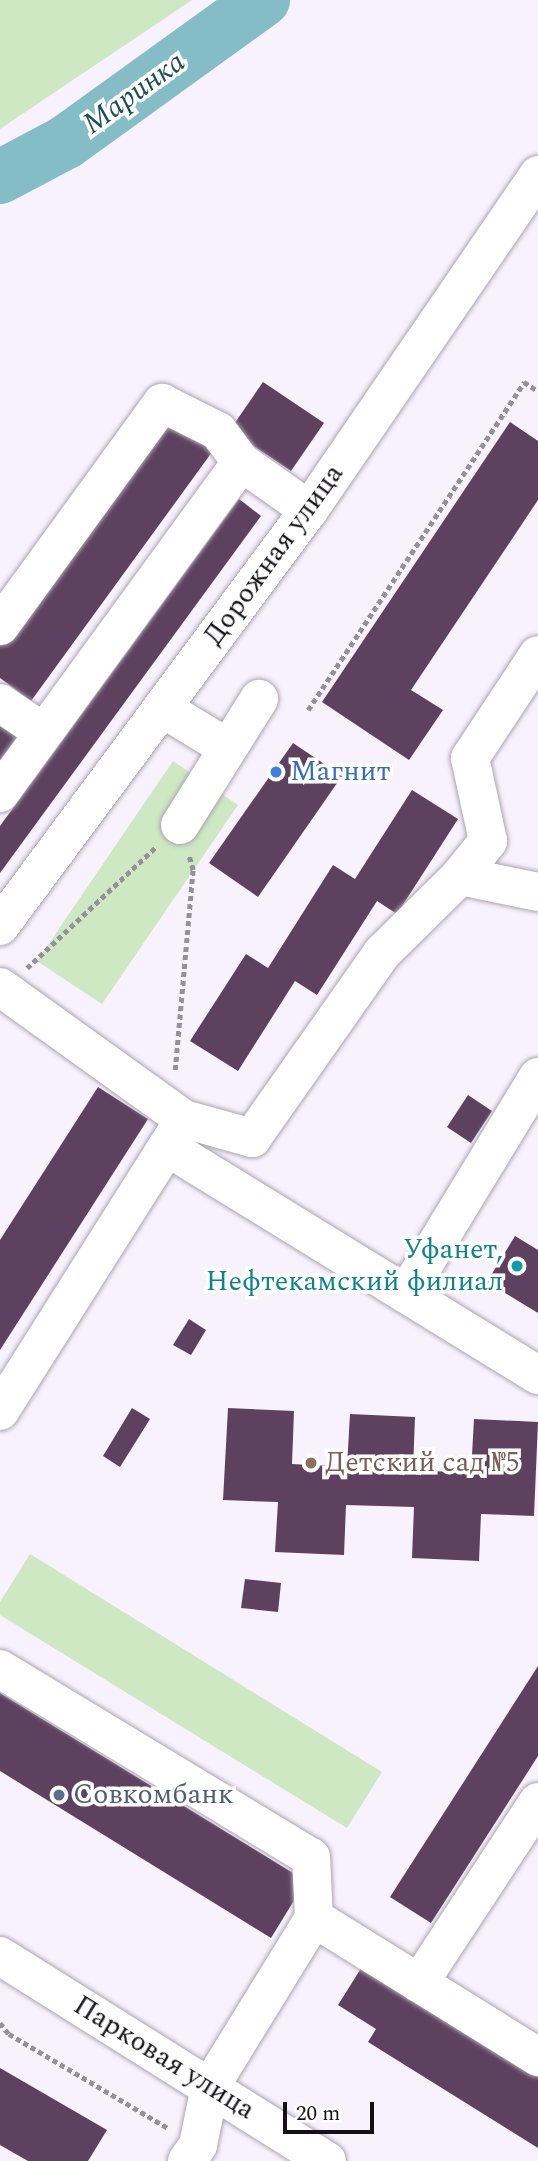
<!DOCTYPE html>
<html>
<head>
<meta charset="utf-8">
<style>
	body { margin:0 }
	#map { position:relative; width:538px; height:2161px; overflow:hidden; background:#f8f1fe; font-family:Spectral,serif }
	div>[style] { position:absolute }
	.green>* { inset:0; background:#cde8c2 }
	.river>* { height:54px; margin:-27px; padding:0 27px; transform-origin:27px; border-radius:27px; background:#85bdc6 }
	.building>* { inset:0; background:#5d415f }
	.path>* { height:4.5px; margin-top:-2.25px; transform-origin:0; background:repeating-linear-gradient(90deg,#959099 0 5px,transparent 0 8.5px) }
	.roads { filter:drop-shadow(0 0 2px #aca4b1) drop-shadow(0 0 2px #aca4b1) }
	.minor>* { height:38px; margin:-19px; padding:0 19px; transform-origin:19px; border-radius:19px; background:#fff }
	.major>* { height:38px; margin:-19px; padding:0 19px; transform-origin:19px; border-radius:19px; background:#fff }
	.dots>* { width:19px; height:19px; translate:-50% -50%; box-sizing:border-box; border:4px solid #fff; border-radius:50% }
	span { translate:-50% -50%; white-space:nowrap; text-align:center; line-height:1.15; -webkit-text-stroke:7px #fff; paint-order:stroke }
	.street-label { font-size:28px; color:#141115 }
	.shop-label { font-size:28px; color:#366cbe }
	.left { translate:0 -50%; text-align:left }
	.culture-label { font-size:28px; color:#0d838f }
	.right { translate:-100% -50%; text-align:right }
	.education-label { font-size:28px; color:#785e54 }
	.service-label { font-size:28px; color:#4e5e75 }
	.water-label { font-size:30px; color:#1d4e55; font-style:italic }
	.scale { position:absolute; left:283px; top:2102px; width:91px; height:32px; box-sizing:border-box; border:4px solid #141115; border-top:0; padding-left:9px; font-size:21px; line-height:24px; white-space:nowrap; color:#141115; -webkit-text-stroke:5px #fff; paint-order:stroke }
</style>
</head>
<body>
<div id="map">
	<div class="green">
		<i style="clip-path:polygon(0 0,192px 0,0 129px)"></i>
		<i style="clip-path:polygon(173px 761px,238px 805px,102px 1004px,37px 961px)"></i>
		<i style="clip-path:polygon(30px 1554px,382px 1772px,347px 1828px,0 1615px,0 1602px)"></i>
	</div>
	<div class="river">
		<i style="left:0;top:177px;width:75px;rotate:-27.9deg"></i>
		<i style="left:66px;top:142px;width:243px;rotate:-35.8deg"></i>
	</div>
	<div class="building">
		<i style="clip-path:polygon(263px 382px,324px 423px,291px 471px,230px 430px)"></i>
		<i style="clip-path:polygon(165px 412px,215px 448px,31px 701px,0 678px,0 639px)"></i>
		<i style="clip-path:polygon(510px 422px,538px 441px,538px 500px,411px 690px,443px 710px,409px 760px,322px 702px)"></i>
		<i style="clip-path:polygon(239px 499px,261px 516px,0 873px,0 826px)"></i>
		<i style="clip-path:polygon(0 685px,38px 712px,0 764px)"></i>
		<i style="clip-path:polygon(293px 743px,342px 776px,258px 897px,209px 863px)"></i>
		<i style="clip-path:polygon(412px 790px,458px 819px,397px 914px,377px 901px,317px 995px,295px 981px,238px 1071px,190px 1041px,246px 954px,268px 968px,333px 865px,355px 879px)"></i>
		<i style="clip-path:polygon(98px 1087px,148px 1119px,0 1350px,0 1240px)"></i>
		<i style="clip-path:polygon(468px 1095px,492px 1111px,471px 1143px,447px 1127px)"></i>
		<i style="clip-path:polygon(515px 1236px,538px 1250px,538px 1313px,487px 1282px)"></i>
		<i style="clip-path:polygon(189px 1319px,206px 1330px,191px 1355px,173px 1345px)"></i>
		<i style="clip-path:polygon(132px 1408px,150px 1419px,120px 1467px,103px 1456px)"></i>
		<i style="clip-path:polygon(228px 1408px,294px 1411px,292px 1464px,347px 1467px,350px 1414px,415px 1417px,413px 1470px,471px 1473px,474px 1419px,538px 1422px,534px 1516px,481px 1514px,479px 1561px,412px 1558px,414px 1507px,346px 1505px,344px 1555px,275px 1552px,278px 1502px,223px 1500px)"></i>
		<i style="clip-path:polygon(245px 1579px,281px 1583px,278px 1612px,241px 1608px)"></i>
		<i style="clip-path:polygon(538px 1666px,538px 1756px,431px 1923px,390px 1897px)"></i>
		<i style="clip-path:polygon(0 1693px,306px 1881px,271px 1938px,0 1771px)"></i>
		<i style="clip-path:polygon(370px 1954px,419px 2003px,538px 2077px,538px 2148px,368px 2042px,376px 2029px,338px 2005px)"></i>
		<i style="clip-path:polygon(0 2068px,107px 2130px,88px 2161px,28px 2161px,0 2145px)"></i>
	</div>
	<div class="path">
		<i style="left:308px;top:710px;width:393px;rotate:-56.6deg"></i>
		<i style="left:524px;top:382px;width:17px;rotate:33deg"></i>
		<i style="left:27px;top:968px;width:177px;rotate:-43.2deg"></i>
		<i style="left:175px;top:1070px;width:201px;rotate:-84.9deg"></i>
		<i style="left:193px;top:870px;width:15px;rotate:-106deg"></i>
		<i style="left:0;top:2023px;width:14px;rotate:51deg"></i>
		<i style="left:9px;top:2034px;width:185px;rotate:30.6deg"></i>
	</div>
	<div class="roads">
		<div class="minor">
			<i style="left:0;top:626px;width:276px;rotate:-54deg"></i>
			<i style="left:162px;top:403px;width:63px;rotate:26.6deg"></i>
			<i style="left:218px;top:431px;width:39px;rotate:53deg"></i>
			<i style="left:0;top:703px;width:52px;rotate:34deg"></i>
			<i style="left:162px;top:708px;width:77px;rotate:31.2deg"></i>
			<i style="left:0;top:793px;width:409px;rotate:-53.9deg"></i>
			<i style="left:241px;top:462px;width:83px;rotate:35.2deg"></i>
			<i style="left:180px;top:825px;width:149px;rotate:-57.9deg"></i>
			<i style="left:460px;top:876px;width:80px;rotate:11.6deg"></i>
			<i style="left:0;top:987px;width:226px;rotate:35.7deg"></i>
			<i style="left:184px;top:1119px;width:71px;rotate:15.6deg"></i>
			<i style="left:252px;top:1138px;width:226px;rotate:-54.9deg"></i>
			<i style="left:382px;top:953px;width:110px;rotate:-44.6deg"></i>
			<i style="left:460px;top:876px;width:45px;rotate:-51.3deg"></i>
			<i style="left:488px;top:841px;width:85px;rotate:-102.2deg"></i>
			<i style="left:470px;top:758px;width:123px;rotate:-56.6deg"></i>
			<i style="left:184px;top:1119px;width:33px;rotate:121deg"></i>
			<i style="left:167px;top:1147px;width:435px;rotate:31.6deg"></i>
			<i style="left:406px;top:1294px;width:254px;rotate:-58.7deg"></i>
			<i style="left:0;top:1411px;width:312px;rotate:-57.7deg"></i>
			<i style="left:0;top:1669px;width:363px;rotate:31.2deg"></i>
			<i style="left:311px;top:1857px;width:61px;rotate:87.2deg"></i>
			<i style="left:314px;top:1918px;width:123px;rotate:31.8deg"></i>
			<i style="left:538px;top:1802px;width:217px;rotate:123.3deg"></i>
			<i style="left:419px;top:1983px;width:140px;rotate:31.9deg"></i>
			<i style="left:187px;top:2161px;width:19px;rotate:-55deg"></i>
			<i style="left:198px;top:2145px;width:59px;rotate:-78.3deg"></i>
			<i style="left:210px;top:2087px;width:198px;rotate:-58.4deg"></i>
		</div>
		<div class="major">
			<i style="left:0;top:926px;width:518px;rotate:-53.4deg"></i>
			<i style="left:309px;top:510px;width:406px;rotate:-55.6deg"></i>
			<i style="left:0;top:1956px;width:386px;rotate:32.1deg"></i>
		</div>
	</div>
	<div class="dots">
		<i style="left:276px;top:772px;background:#3f7fe0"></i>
		<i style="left:517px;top:1266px;background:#0f9aa8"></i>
		<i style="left:311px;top:1463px;background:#8d6e63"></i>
		<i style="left:59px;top:1795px;background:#5c6f8a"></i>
	</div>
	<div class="street-label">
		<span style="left:274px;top:555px;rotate:-54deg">Дорожная улица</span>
		<span style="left:164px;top:2058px;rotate:32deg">Парковая улица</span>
	</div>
	<div class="shop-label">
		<span class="left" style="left:290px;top:772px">Магнит</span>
	</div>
	<div class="culture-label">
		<span class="right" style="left:503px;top:1266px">Уфанет,<br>Нефтекамский филиал</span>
	</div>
	<div class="education-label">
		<span class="left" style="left:325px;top:1463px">Детский сад №5</span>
	</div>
	<div class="service-label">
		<span class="left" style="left:73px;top:1795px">Совкомбанк</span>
	</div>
	<div class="water-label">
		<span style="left:134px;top:93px;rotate:-36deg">Маринка</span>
	</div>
	<div class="scale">20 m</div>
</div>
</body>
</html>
